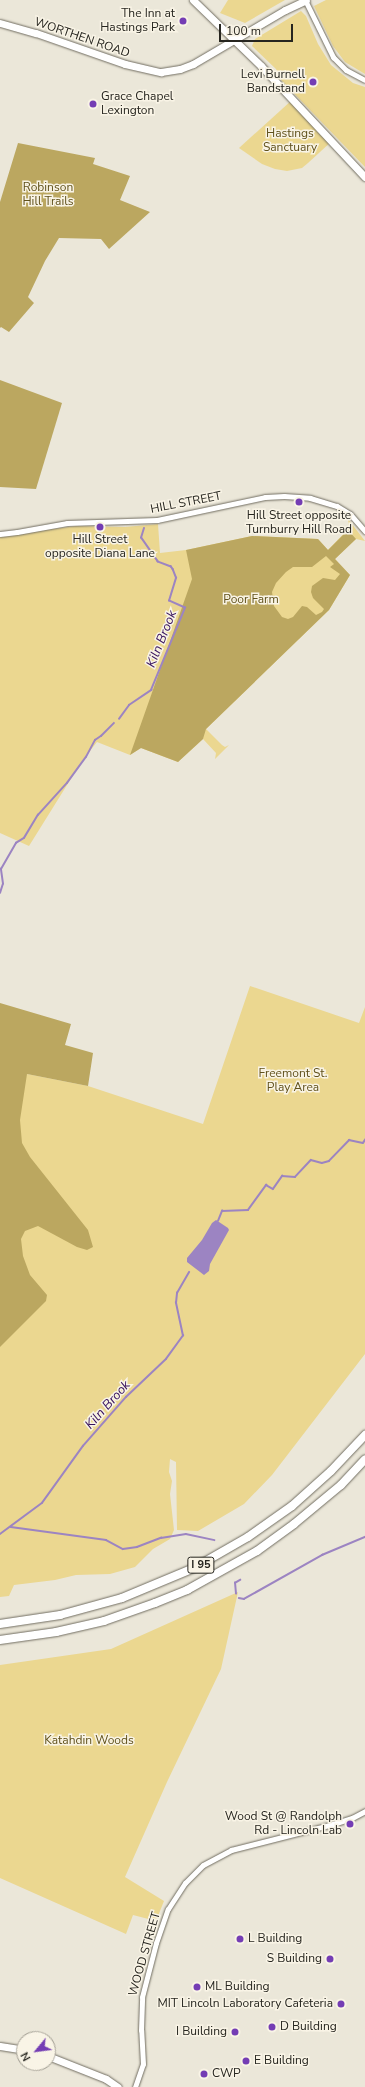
<!DOCTYPE html>
<html>
<head>
<meta charset="utf-8">
<style>
	body { margin:0 }
	#map { position:relative; width:365px; height:2087px; overflow:hidden; background:#ebe7d9; font-family:"Nunito Sans",sans-serif }
	div>[style] { position:absolute }
	.green>* { inset:0; background:#ebd790 }
	.forest>* { inset:0; background:#bba760 }
	.water>* { inset:0; background:#9c84c2 }
	.stream>* { height:1.5px; margin:-0.75px; padding:0 0.75px; transform-origin:0.75px; border-radius:0.75px; background:#9c84c2 }
	.roads { filter:drop-shadow(0 0 1px #716d61) drop-shadow(0 0 1px #716d61) }
	.minor>* { height:5px; margin:-2.5px; padding:0 2.5px; transform-origin:2.5px; border-radius:2.5px; background:#fff }
	.major>* { height:7px; margin:-3.5px; padding:0 3.5px; transform-origin:3.5px; border-radius:3.5px; background:#fff }
	.highway>* { height:8px; margin:-4px; padding:0 4px; transform-origin:4px; border-radius:4px; background:#fff }
	.dots>* { width:11px; height:11px; translate:-50% -50%; box-sizing:border-box; border:2px solid #f9f4e6; border-radius:50% }
	span { translate:-50% -50%; white-space:nowrap; text-align:center; line-height:1.15; -webkit-text-stroke:3px #f9f4e6; paint-order:stroke }
	.shield-label span { padding:1px 3px; background:#f9f4e6; border:1px solid; border-radius:3px; -webkit-text-stroke-width:0 }
	.shield-label { font-size:11px; color:#26251f; font-weight:700 }
	.poi-label { font-size:12px; color:#26251f }
	.right { translate:-100% -50%; text-align:right }
	.left { translate:0 -50%; text-align:left }
	.street-label { font-size:12px; color:#26251f }
	.park-label { font-size:12px; color:#60511b }
	.water-label { font-size:13px; color:#38135e; font-style:italic }
	.north { position:absolute; left:16px; top:2031px; width:40px; height:40px; box-sizing:border-box; background:#f9f4e6; border:1px solid #a5a196; border-radius:50%; rotate:241deg; font-size:11px; font-weight:700; line-height:16px; text-align:center; color:#26251f }
	.north::after { content:''; display:block; margin:auto; width:14px; height:18px; background:#743db4; clip-path:polygon(50% 0,100% 100%,50% 72%,0 100%) }
	.scale { position:absolute; left:219px; top:24px; width:74px; height:18px; box-sizing:border-box; border:2px solid #26251f; border-top:0; padding-left:5px; font-size:12px; line-height:14px; white-space:nowrap; color:#26251f; -webkit-text-stroke:3px #f9f4e6; paint-order:stroke }
</style>
</head>
<body>
<div id="map">
	<div class="green">
		<i style="clip-path:polygon(228px 0,285px 0,245px 23px,220px 13px)"></i>
		<i style="clip-path:polygon(326px 0,365px 0,365px 74px,345px 62px,333px 46px,314px 6px)"></i>
		<i style="clip-path:polygon(301px 11px,306px 16px,318px 44px,331px 65px,353px 83px,365px 87px,365px 167px,281px 80px,276px 69px,252px 46px,255px 39px)"></i>
		<i style="clip-path:polygon(292px 100px,332px 141px,308px 163px,302px 168px,287px 171px,275px 169px,262px 164px,239px 148px)"></i>
		<i style="clip-path:polygon(348px 519px,365px 541px,356px 539px,335px 559px,350px 575px,329px 610px,206px 729px,222px 745px,225px 747px,229px 745px,215px 759px,216px 753px,203px 739px,178px 762px,141px 748px,130px 755px,97px 742px,82px 761px,29px 846px,0 833px,0 536px,76px 526px,125px 527px,158px 524px,160px 553px,186px 550px,252px 536px,318px 539px,328px 550px,349px 528px)"></i>
		<i style="clip-path:polygon(250px 986px,359px 1023px,365px 1007px,365px 1354px,272px 1475px,244px 1504px,198px 1531px,177px 1530px,176px 1462px,170px 1459px,169px 1472px,172px 1481px,170px 1494px,174px 1530px,170px 1539px,153px 1549px,135px 1567px,110px 1574px,76px 1575px,55px 1580px,14px 1585px,9px 1596px,0 1597px,0 1110px,27px 1074px,88px 1086px,203px 1124px)"></i>
		<i style="clip-path:polygon(238px 1592px,221px 1669px,167px 1782px,125px 1877px,164px 1901px,156px 1921px,133px 1915px,126px 1934px,0 1878px,0 1665px,111px 1649px)"></i>
	</div>
	<div class="forest">
		<i style="clip-path:polygon(18px 143px,95px 158px,93px 164px,130px 176px,120px 200px,150px 212px,109px 249px,101px 239px,59px 238px,45px 261px,28px 297px,34px 303px,9px 332px,1px 327px,0 328px,0 202px)"></i>
		<i style="clip-path:polygon(0 380px,62px 403px,36px 489px,0 487px)"></i>
		<i style="clip-path:polygon(evenodd,348px 530px,356px 539px,335px 559px,350px 575px,329px 610px,206px 729px,203px 739px,178px 762px,141px 748px,130px 755px,192px 579px,186px 550px,252px 536px,318px 539px,328px 550px,348px 530px,326px 556px,334px 564px,330px 567px,340px 574px,335px 580px,323px 578px,312px 586px,311px 592px,313px 598px,324px 609px,322px 612px,316px 615px,307px 607px,302px 606px,293px 617px,288px 619px,282px 617px,274px 606px,273px 598px,272px 592px,276px 583px,286px 572px,293px 567px,312px 567px,326px 556px)"></i>
		<i style="clip-path:polygon(0 1003px,71px 1024px,65px 1045px,93px 1053px,88px 1086px,27px 1074px,20px 1120px,22px 1143px,30px 1157px,88px 1230px,93px 1247px,87px 1250px,77px 1247px,38px 1226px,25px 1231px,21px 1239px,23px 1256px,30px 1275px,47px 1295px,46px 1301px,0 1347px)"></i>
	</div>
	<div class="water">
		<i style="clip-path:polygon(216px 1220px,228px 1228px,229px 1230px,210px 1264px,209px 1271px,204px 1275px,187px 1262px,187px 1258px,202px 1240px,212px 1223px)"></i>
	</div>
	<div class="stream">
		<i style="left:119px;top:719px;width:17px;rotate:-54deg"></i>
		<i style="left:129px;top:705px;width:27px;rotate:-34deg"></i>
		<i style="left:151px;top:690px;width:89px;rotate:-67.5deg"></i>
		<i style="left:185px;top:608px;width:17px;rotate:-156deg"></i>
		<i style="left:169px;top:601px;width:24px;rotate:-73deg"></i>
		<i style="left:176px;top:578px;width:9px;rotate:-111deg"></i>
		<i style="left:173px;top:570px;width:4px;rotate:-124deg"></i>
		<i style="left:171px;top:567px;width:14px;rotate:-159deg"></i>
		<i style="left:158px;top:562px;width:29px;rotate:-125deg"></i>
		<i style="left:141px;top:538px;width:10px;rotate:-73deg"></i>
		<i style="left:0;top:893px;width:9px;rotate:-72deg"></i>
		<i style="left:3px;top:884px;width:15px;rotate:-98deg"></i>
		<i style="left:1px;top:869px;width:30px;rotate:-60deg"></i>
		<i style="left:16px;top:843px;width:9px;rotate:-32deg"></i>
		<i style="left:24px;top:838px;width:27px;rotate:-59deg"></i>
		<i style="left:38px;top:815px;width:43px;rotate:-47.8deg"></i>
		<i style="left:67px;top:783px;width:32px;rotate:-54deg"></i>
		<i style="left:86px;top:757px;width:19px;rotate:-62deg"></i>
		<i style="left:95px;top:740px;width:7px;rotate:-34deg"></i>
		<i style="left:101px;top:736px;width:18px;rotate:-45deg"></i>
		<i style="left:218px;top:1221px;width:11px;rotate:-68deg"></i>
		<i style="left:222px;top:1211px;width:26px;rotate:-2deg"></i>
		<i style="left:248px;top:1210px;width:31px;rotate:-54deg"></i>
		<i style="left:266px;top:1185px;width:8px;rotate:30deg"></i>
		<i style="left:273px;top:1189px;width:16px;rotate:-55deg"></i>
		<i style="left:282px;top:1176px;width:13px;rotate:4deg"></i>
		<i style="left:295px;top:1177px;width:23px;rotate:-47deg"></i>
		<i style="left:311px;top:1160px;width:11px;rotate:15deg"></i>
		<i style="left:322px;top:1163px;width:7px;rotate:-16deg"></i>
		<i style="left:329px;top:1161px;width:29px;rotate:-46deg"></i>
		<i style="left:349px;top:1140px;width:14px;rotate:12deg"></i>
		<i style="left:363px;top:1143px;width:4px;rotate:-56deg"></i>
		<i style="left:11px;top:1527px;width:96px;rotate:7.8deg"></i>
		<i style="left:106px;top:1540px;width:19px;rotate:28deg"></i>
		<i style="left:123px;top:1549px;width:14px;rotate:-8deg"></i>
		<i style="left:137px;top:1547px;width:26px;rotate:-21deg"></i>
		<i style="left:161px;top:1538px;width:25px;rotate:-9deg"></i>
		<i style="left:186px;top:1534px;width:29px;rotate:12deg"></i>
		<i style="left:0;top:1534px;width:52px;rotate:-36.4deg"></i>
		<i style="left:42px;top:1503px;width:70px;rotate:-54.3deg"></i>
		<i style="left:83px;top:1446px;width:65px;rotate:-48.7deg"></i>
		<i style="left:126px;top:1397px;width:55px;rotate:-43.5deg"></i>
		<i style="left:166px;top:1359px;width:29px;rotate:-54deg"></i>
		<i style="left:183px;top:1336px;width:34px;rotate:-102deg"></i>
		<i style="left:176px;top:1303px;width:10px;rotate:-84deg"></i>
		<i style="left:177px;top:1293px;width:24px;rotate:-60deg"></i>
		<i style="left:236px;top:1594px;width:11px;rotate:-95deg"></i>
		<i style="left:235px;top:1583px;width:6px;rotate:-31deg"></i>
		<i style="left:239px;top:1598px;width:5px;rotate:11deg"></i>
		<i style="left:244px;top:1599px;width:90px;rotate:-29.4deg"></i>
		<i style="left:322px;top:1555px;width:47px;rotate:-22.7deg"></i>
	</div>
	<div class="roads">
		<div class="minor">
			<i style="left:305px;top:0;width:64px;rotate:63.8deg"></i>
			<i style="left:333px;top:57px;width:18px;rotate:45deg"></i>
			<i style="left:346px;top:70px;width:21px;rotate:28deg"></i>
			<i style="left:0;top:534px;width:17px;rotate:-7deg"></i>
			<i style="left:17px;top:532px;width:51px;rotate:-10.2deg"></i>
			<i style="left:67px;top:523px;width:90px;rotate:-1.9deg"></i>
			<i style="left:157px;top:520px;width:110px;rotate:-12deg"></i>
			<i style="left:265px;top:497px;width:19px;rotate:-3deg"></i>
			<i style="left:284px;top:496px;width:26px;rotate:4deg"></i>
			<i style="left:310px;top:498px;width:28px;rotate:17deg"></i>
			<i style="left:337px;top:506px;width:15px;rotate:32deg"></i>
			<i style="left:350px;top:514px;width:23px;rotate:49deg"></i>
			<i style="left:135px;top:2087px;width:24px;rotate:-71deg"></i>
			<i style="left:143px;top:2064px;width:34px;rotate:-93deg"></i>
			<i style="left:141px;top:2030px;width:33px;rotate:-88deg"></i>
			<i style="left:142px;top:1997px;width:56px;rotate:-75.5deg"></i>
			<i style="left:156px;top:1943px;width:36px;rotate:-71deg"></i>
			<i style="left:168px;top:1909px;width:31px;rotate:-57deg"></i>
			<i style="left:185px;top:1883px;width:25px;rotate:-45deg"></i>
			<i style="left:203px;top:1865px;width:32px;rotate:-28deg"></i>
			<i style="left:231px;top:1850px;width:105px;rotate:-14.3deg"></i>
			<i style="left:333px;top:1824px;width:20px;rotate:-18deg"></i>
			<i style="left:352px;top:1818px;width:15px;rotate:-28deg"></i>
		</div>
		<div class="major">
			<i style="left:193px;top:0;width:95px;rotate:44.1deg"></i>
			<i style="left:261px;top:66px;width:152px;rotate:46.9deg"></i>
			<i style="left:0;top:23px;width:37px;rotate:16deg"></i>
			<i style="left:36px;top:33px;width:94px;rotate:19.2deg"></i>
			<i style="left:125px;top:64px;width:37px;rotate:13deg"></i>
			<i style="left:161px;top:72px;width:19px;rotate:-9deg"></i>
			<i style="left:180px;top:69px;width:14px;rotate:-21deg"></i>
			<i style="left:193px;top:64px;width:107px;rotate:-30.4deg"></i>
			<i style="left:285px;top:10px;width:23px;rotate:-25deg"></i>
			<i style="left:0;top:2046px;width:24px;rotate:9deg"></i>
			<i style="left:48px;top:2056px;width:62px;rotate:21.6deg"></i>
			<i style="left:106px;top:2079px;width:14px;rotate:34deg"></i>
		</div>
		<div class="highway">
			<i style="left:0;top:1624px;width:61px;rotate:-8.5deg"></i>
			<i style="left:60px;top:1615px;width:64px;rotate:-15.3deg"></i>
			<i style="left:122px;top:1598px;width:78px;rotate:-22.6deg"></i>
			<i style="left:194px;top:1568px;width:62px;rotate:-29.9deg"></i>
			<i style="left:248px;top:1537px;width:54px;rotate:-35.2deg"></i>
			<i style="left:292px;top:1506px;width:52px;rotate:-41.9deg"></i>
			<i style="left:331px;top:1471px;width:50px;rotate:-46.6deg"></i>
			<i style="left:0;top:1640px;width:57px;rotate:-8.1deg"></i>
			<i style="left:56px;top:1632px;width:49px;rotate:-12.9deg"></i>
			<i style="left:104px;top:1621px;width:54px;rotate:-19.4deg"></i>
			<i style="left:155px;top:1603px;width:35px;rotate:-22deg"></i>
			<i style="left:187px;top:1590px;width:80px;rotate:-29.1deg"></i>
			<i style="left:257px;top:1551px;width:46px;rotate:-36.1deg"></i>
			<i style="left:294px;top:1524px;width:61px;rotate:-39.7deg"></i>
			<i style="left:341px;top:1485px;width:35px;rotate:-47deg"></i>
		</div>
	</div>
	<div class="dots">
		<i style="left:183px;top:21px;background:#743db4"></i>
		<i style="left:313px;top:82px;background:#743db4"></i>
		<i style="left:93px;top:104px;background:#743db4"></i>
		<i style="left:299px;top:502px;background:#743db4"></i>
		<i style="left:100px;top:527px;background:#743db4"></i>
		<i style="left:350px;top:1824px;background:#743db4"></i>
		<i style="left:240px;top:1939px;background:#743db4"></i>
		<i style="left:330px;top:1959px;background:#743db4"></i>
		<i style="left:197px;top:1987px;background:#743db4"></i>
		<i style="left:341px;top:2004px;background:#743db4"></i>
		<i style="left:272px;top:2027px;background:#743db4"></i>
		<i style="left:235px;top:2032px;background:#743db4"></i>
		<i style="left:246px;top:2061px;background:#743db4"></i>
		<i style="left:204px;top:2074px;background:#743db4"></i>
	</div>
	<div class="shield-label">
		<span style="left:201px;top:1565px">I 95</span>
	</div>
	<div class="poi-label">
		<span class="right" style="left:175px;top:21px">The Inn at<br>Hastings Park</span>
		<span class="right" style="left:305px;top:82px">Levi Burnell<br>Bandstand</span>
		<span class="left" style="left:101px;top:104px">Grace Chapel<br>Lexington</span>
		<span style="left:299px;top:523px">Hill Street opposite<br>Turnburry Hill Road</span>
		<span style="left:100px;top:547px">Hill Street<br>opposite Diana Lane</span>
		<span class="right" style="left:342px;top:1824px">Wood St @ Randolph<br>Rd - Lincoln Lab</span>
		<span class="left" style="left:248px;top:1939px">L Building</span>
		<span class="right" style="left:322px;top:1959px">S Building</span>
		<span class="left" style="left:205px;top:1987px">ML Building</span>
		<span class="right" style="left:333px;top:2004px">MIT Lincoln Laboratory Cafeteria</span>
		<span class="left" style="left:280px;top:2027px">D Building</span>
		<span class="right" style="left:227px;top:2032px">I Building</span>
		<span class="left" style="left:254px;top:2061px">E Building</span>
		<span class="left" style="left:212px;top:2074px">CWP</span>
	</div>
	<div class="street-label">
		<span style="left:82px;top:38px;rotate:19deg">WORTHEN ROAD</span>
		<span style="left:186px;top:503px;rotate:-11deg">HILL STREET</span>
		<span style="left:145px;top:1954px;rotate:-74deg">WOOD STREET</span>
	</div>
	<div class="park-label">
		<span style="left:290px;top:141px">Hastings<br>Sanctuary</span>
		<span style="left:48px;top:195px">Robinson<br>Hill Trails</span>
		<span style="left:251px;top:600px">Poor Farm</span>
		<span style="left:293px;top:1081px">Freemont St.<br>Play Area</span>
		<span style="left:89px;top:1741px">Katahdin Woods</span>
	</div>
	<div class="water-label">
		<span style="left:162px;top:639px;rotate:-68deg">Kiln Brook</span>
		<span style="left:108px;top:1405px;rotate:-48deg">Kiln Brook</span>
	</div>
	<div class="north">N</div>
	<div class="scale">100 m</div>
</div>
</body>
</html>
